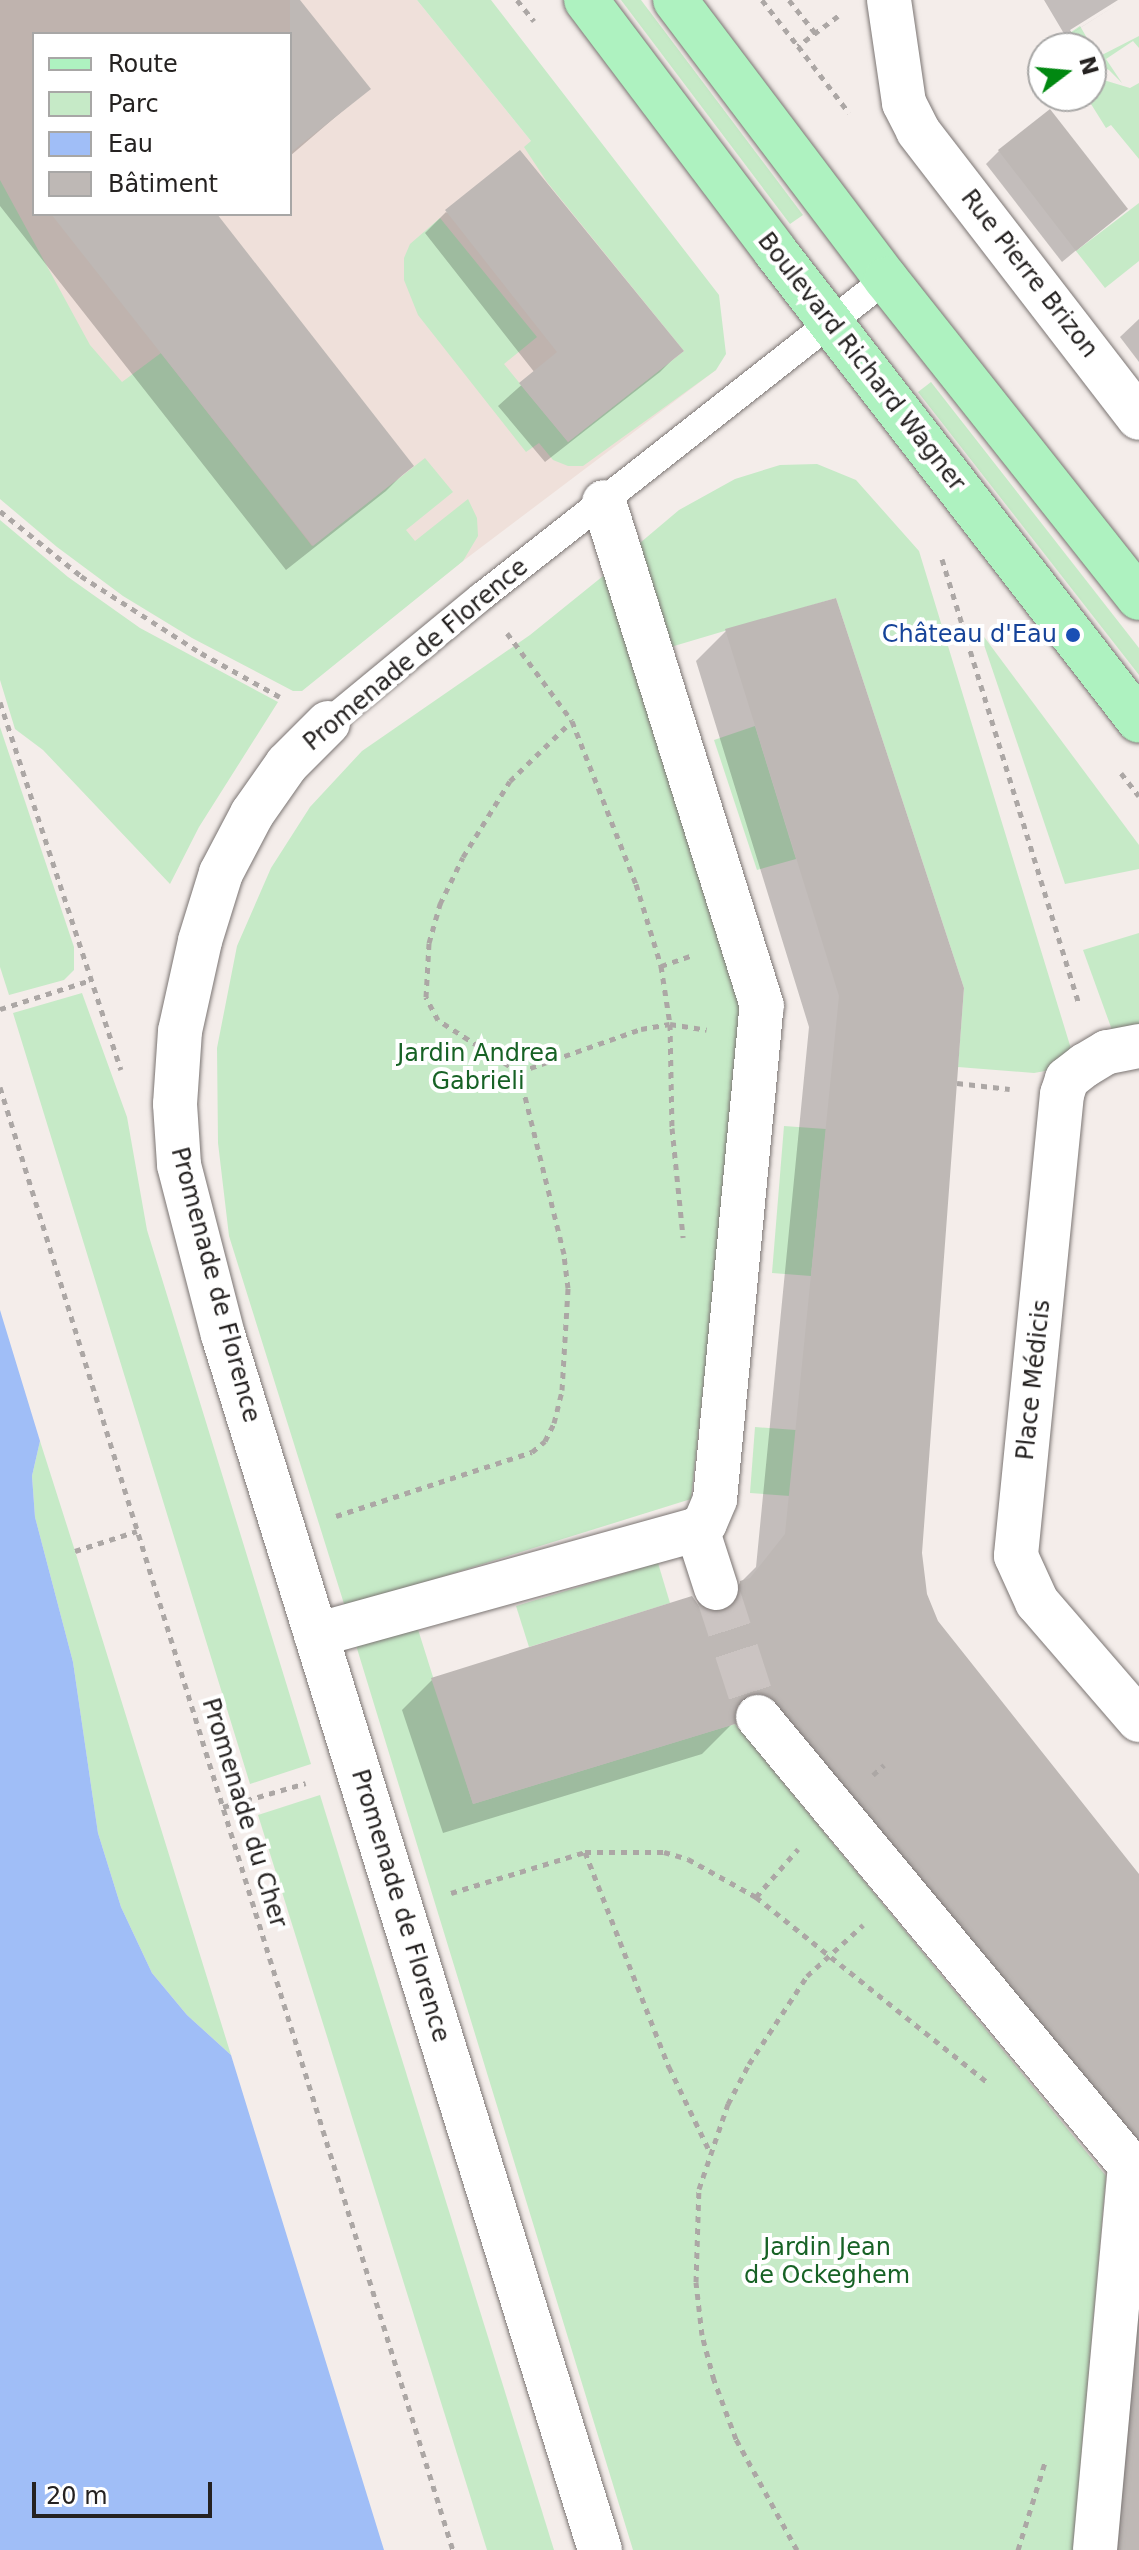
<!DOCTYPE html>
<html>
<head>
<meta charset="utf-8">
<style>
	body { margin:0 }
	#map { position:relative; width:1139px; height:2550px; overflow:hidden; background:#f4edea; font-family:"DejaVu Sans",sans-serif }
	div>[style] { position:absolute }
	.built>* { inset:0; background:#efe0da }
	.green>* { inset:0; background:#c6eac7 }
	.water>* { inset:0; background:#a0bef7 }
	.shadow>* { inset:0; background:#0003 }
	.building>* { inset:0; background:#beb8b5 }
	.street-tunnel>* { height:44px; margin-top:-22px; transform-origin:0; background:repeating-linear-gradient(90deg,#cbc4c2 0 44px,transparent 0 66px) }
	.path>* { height:5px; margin-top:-2.5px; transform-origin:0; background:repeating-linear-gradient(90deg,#aca7a5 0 6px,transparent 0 12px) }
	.roads { filter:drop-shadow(0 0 2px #7b7573) drop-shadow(0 0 2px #7b7573) }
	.lane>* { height:28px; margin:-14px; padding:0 14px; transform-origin:14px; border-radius:14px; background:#fff }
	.street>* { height:44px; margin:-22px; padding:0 22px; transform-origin:22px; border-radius:22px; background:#fff }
	.primary>* { height:44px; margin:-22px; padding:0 22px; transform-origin:22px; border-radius:22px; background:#aef2c0 }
	.dots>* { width:22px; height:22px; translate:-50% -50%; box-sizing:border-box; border:4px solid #fff; border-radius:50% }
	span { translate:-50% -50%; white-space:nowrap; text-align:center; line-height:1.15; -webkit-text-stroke:8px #fff; paint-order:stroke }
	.street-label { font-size:24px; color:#252221 }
	.transit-label { font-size:24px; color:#164399 }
	.right { translate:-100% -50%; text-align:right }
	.park-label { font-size:24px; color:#176225 }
	.legend { position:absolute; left:32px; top:32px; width:260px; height:184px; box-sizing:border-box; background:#fff; border:2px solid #a8a7a6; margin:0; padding:10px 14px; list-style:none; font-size:24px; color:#252221 }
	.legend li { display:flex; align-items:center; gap:16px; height:40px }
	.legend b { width:40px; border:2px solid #a8a7a6 }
	.north { position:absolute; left:1027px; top:32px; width:80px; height:80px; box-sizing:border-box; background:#fff; border:2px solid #a8a7a6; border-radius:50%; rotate:74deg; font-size:22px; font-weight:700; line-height:32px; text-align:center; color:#252221 }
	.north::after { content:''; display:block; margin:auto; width:28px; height:36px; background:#018811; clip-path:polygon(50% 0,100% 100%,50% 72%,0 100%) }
	.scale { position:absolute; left:32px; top:2482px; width:180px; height:36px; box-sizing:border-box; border:4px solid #252221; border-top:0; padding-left:10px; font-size:24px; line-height:28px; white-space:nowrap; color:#252221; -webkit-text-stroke:6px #fff; paint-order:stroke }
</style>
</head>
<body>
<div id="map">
	<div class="built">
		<i style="clip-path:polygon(evenodd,0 0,417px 0,716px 370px,463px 561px,307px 686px,0 313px,0 0,34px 34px,290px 34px,290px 214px,34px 214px,34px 34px)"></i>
	</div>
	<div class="green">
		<i style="clip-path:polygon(417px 0,491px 0,719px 295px,726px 354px,716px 370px,583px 466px,568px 466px,553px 460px,539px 443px,526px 452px,418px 315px,404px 280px,404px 258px,410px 244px,440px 218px,537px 337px,504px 364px,568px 442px,684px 351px,547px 182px,524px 147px,531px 141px)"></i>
		<i style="clip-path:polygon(621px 0,641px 0,803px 215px,790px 224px)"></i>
		<i style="clip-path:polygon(1080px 26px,1098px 57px,1139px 36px,1139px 48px,1133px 41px,1106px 59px,1122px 83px,1109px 70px,1091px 63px,1091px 48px,1048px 48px)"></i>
		<i style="clip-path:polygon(1097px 78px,1130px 88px,1139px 83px,1139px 159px,1111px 125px,1106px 128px,1091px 104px)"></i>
		<i style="clip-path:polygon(0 180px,90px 345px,122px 382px,161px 353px,312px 546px,425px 458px,453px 492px,406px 530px,415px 541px,468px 499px,477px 518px,478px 536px,463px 561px,302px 691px,293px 691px,192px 638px,123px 596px,57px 547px,0 499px)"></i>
		<i style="clip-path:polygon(1139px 203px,1139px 261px,1105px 288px,1076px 251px)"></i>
		<i style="clip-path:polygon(931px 382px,1139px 648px,1139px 675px,918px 392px)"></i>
		<i style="clip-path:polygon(817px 464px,856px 480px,919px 551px,1072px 1052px,1045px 1071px,1034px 1073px,958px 1067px,964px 988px,836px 598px,664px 649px,634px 548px,679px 510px,735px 479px,780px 465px)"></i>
		<i style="clip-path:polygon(0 520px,68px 577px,140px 628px,278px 702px,199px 827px,170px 884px,43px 750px,15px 729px,0 680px)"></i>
		<i style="clip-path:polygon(608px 572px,746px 1007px,691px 1499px,345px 1607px,229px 1236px,218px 1143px,217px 1048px,237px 946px,271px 868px,310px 807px,362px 751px,530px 635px)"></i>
		<i style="clip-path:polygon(979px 630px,1139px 845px,1139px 869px,1065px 884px)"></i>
		<i style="clip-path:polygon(755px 726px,796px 859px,757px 870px,714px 740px)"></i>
		<i style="clip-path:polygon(0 727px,74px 947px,74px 970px,64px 980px,9px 995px,0 967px)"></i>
		<i style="clip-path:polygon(1139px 933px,1139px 1026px,1112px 1030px,1083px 950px)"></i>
		<i style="clip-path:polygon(82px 993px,127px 1117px,147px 1230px,311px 1764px,250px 1784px,13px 1013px)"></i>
		<i style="clip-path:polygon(784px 1126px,826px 1129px,811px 1276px,772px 1273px)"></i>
		<i style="clip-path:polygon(755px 1427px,796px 1430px,790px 1496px,750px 1493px)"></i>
		<i style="clip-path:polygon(40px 1441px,75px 1551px,231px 2055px,187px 2015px,152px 1973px,121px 1907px,98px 1833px,73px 1662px,35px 1517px,32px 1476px)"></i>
		<i style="clip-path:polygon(658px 1563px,670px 1603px,529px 1647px,516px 1606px)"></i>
		<i style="clip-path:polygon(416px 1623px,473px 1804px,735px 1724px,1106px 2176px,1073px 2550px,633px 2550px,355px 1642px)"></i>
		<i style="clip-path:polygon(320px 1795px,554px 2550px,487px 2550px,258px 1815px)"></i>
	</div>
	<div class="water">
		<i style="clip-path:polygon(0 1310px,40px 1441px,32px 1476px,35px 1517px,73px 1662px,98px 1833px,121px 1907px,152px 1973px,187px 2015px,231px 2055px,384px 2550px,0 2550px)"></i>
	</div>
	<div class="shadow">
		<i style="clip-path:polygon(0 0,298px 0,368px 89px,290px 156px,290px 34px,34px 34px,34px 214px,216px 214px,411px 466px,386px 491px,286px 570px,0 206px)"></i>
		<i style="clip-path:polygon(1044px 0,1118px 0,1070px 30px,1072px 33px,1124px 0,1066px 37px)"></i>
		<i style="clip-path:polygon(999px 151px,1126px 209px,1062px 262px,986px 164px)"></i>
		<i style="clip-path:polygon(446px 212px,681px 351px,660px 372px,545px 462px,498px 406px,535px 373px,425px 233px)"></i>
		<i style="clip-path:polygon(1139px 319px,1139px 362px,1120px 337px)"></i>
		<i style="clip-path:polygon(835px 600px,925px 1594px,936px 1622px,1139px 1877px,1139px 2550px,1094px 2550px,1120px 2181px,747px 1731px,733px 1723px,702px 1754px,443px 1833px,402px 1710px,432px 1680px,697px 1607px,709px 1614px,756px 1567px,809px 1027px,696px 661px,726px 631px)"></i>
	</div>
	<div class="building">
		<i style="clip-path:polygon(290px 0,300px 0,371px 89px,290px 153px)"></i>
		<i style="clip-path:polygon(1050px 109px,1128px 209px,1076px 251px,998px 150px)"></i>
		<i style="clip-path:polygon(520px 150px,684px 351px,568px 442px,519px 383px,557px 352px,445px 210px)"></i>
		<i style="clip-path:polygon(51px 214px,217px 214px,414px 466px,313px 546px)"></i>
		<i style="clip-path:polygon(836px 598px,964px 988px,922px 1553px,927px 1594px,938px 1621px,1139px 1874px,1139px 2137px,777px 1701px,767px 1694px,755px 1692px,742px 1698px,734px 1709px,735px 1724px,473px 1804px,431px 1678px,692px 1596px,699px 1606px,710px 1612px,724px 1611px,735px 1604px,740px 1594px,740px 1581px,750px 1578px,785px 1534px,839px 996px,725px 629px)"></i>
		<i style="clip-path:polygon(1139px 2342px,1139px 2550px,1120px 2550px)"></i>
	</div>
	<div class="street-tunnel">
		<i style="left:716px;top:1588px;width:136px;rotate:72deg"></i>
	</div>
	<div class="path">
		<i style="left:517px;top:0;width:27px;rotate:51deg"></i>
		<i style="left:762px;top:0;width:58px;rotate:52deg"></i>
		<i style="left:789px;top:0;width:43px;rotate:51.5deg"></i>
		<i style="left:838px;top:16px;width:50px;rotate:143.1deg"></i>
		<i style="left:798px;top:46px;width:84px;rotate:52.7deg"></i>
		<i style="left:0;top:511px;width:104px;rotate:38.7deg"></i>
		<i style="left:81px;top:576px;width:143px;rotate:32.7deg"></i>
		<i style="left:201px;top:653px;width:90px;rotate:29.1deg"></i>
		<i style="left:942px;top:559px;width:467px;rotate:72.9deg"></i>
		<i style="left:507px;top:633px;width:109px;rotate:53.5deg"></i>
		<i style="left:572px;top:721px;width:175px;rotate:68.6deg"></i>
		<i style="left:636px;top:884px;width:86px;rotate:73deg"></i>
		<i style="left:661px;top:966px;width:59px;rotate:81.2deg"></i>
		<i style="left:670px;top:1024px;width:104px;rotate:88.9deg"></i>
		<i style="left:672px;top:1128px;width:110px;rotate:84.2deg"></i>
		<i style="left:0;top:702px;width:387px;rotate:71.8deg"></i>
		<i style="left:1121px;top:773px;width:29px;rotate:52deg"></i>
		<i style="left:661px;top:966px;width:31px;rotate:-19deg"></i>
		<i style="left:0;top:1009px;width:96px;rotate:-17.7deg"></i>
		<i style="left:519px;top:1072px;width:96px;rotate:-147.3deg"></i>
		<i style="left:438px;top:1020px;width:26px;rotate:-118deg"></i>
		<i style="left:426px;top:997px;width:54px;rotate:-86.8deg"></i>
		<i style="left:429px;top:943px;width:41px;rotate:-74.2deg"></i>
		<i style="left:440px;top:904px;width:52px;rotate:-63.9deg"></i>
		<i style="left:463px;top:857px;width:89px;rotate:-58.3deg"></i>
		<i style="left:510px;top:781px;width:86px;rotate:-44.1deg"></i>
		<i style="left:957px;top:1083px;width:53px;rotate:6.5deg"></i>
		<i style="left:0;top:1087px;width:1532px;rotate:72.8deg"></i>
		<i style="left:336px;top:1516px;width:206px;rotate:-18.1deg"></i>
		<i style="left:532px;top:1452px;width:17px;rotate:-40deg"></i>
		<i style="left:545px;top:1441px;width:20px;rotate:-63deg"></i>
		<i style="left:554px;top:1423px;width:34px;rotate:-76deg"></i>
		<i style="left:562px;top:1390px;width:102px;rotate:-86.6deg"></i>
		<i style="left:568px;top:1288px;width:34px;rotate:-97deg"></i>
		<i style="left:564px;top:1254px;width:187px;rotate:-103.9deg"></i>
		<i style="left:519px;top:1072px;width:129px;rotate:-19.4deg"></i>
		<i style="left:641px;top:1029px;width:29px;rotate:-10deg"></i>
		<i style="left:670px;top:1024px;width:37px;rotate:9deg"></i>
		<i style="left:75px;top:1551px;width:65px;rotate:-17.9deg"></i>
		<i style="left:873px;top:1775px;width:15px;rotate:-42deg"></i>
		<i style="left:223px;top:1807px;width:86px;rotate:-16.1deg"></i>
		<i style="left:585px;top:1852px;width:231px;rotate:68.7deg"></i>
		<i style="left:669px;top:2067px;width:92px;rotate:64.3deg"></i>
		<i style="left:451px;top:1893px;width:140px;rotate:-17deg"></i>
		<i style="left:585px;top:1852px;width:79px"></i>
		<i style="left:664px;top:1852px;width:25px;rotate:16deg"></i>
		<i style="left:688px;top:1859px;width:78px;rotate:29.2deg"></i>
		<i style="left:756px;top:1897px;width:296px;rotate:38.7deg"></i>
		<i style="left:756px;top:1897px;width:64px;rotate:-48.8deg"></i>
		<i style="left:797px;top:2550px;width:127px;rotate:-118.8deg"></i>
		<i style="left:736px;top:2439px;width:63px;rotate:-110.4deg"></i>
		<i style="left:714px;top:2380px;width:47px;rotate:-104.9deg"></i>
		<i style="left:702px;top:2335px;width:53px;rotate:-96.5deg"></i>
		<i style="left:696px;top:2282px;width:93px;rotate:-88.2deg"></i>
		<i style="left:699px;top:2189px;width:90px;rotate:-71.2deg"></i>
		<i style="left:728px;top:2104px;width:45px;rotate:-62.3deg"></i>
		<i style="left:749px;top:2064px;width:105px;rotate:-56.6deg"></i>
		<i style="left:807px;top:1976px;width:76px;rotate:-42.3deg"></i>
		<i style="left:1018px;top:2550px;width:95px;rotate:-72.9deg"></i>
	</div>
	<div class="roads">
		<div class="lane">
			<i style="left:328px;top:723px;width:198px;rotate:-39.5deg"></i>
			<i style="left:481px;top:597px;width:515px;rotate:-38.14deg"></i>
		</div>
		<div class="street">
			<i style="left:889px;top:0;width:104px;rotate:81.7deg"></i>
			<i style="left:904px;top:103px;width:31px;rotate:63deg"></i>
			<i style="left:918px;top:131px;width:362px;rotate:52.4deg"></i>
			<i style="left:328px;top:723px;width:58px;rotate:135deg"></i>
			<i style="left:287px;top:764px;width:61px;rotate:125deg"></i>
			<i style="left:252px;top:814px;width:67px;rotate:117.7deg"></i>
			<i style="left:221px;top:873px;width:71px;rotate:107.2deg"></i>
			<i style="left:200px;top:941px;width:92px;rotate:102.5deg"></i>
			<i style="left:180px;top:1031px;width:73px;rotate:93.9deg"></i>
			<i style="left:175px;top:1104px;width:61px;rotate:86.2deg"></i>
			<i style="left:179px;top:1165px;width:176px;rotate:75.5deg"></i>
			<i style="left:223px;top:1335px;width:1272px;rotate:72.76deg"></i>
			<i style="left:1139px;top:1046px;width:33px;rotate:169deg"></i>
			<i style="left:1107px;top:1052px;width:26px;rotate:149deg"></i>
			<i style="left:1085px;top:1065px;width:23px;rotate:142deg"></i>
			<i style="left:1067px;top:1079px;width:16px;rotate:108deg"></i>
			<i style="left:1062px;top:1094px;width:464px;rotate:95.7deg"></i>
			<i style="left:1016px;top:1556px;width:51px;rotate:65.5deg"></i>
			<i style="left:1037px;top:1602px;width:156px;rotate:49.2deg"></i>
			<i style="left:697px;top:1529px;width:62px;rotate:72.1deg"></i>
			<i style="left:316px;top:1635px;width:395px;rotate:-15.5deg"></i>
			<i style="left:697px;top:1529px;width:10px;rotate:-37deg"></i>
			<i style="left:705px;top:1523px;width:26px;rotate:-67deg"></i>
			<i style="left:715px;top:1499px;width:495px;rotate:-84.6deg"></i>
			<i style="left:762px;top:1006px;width:528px;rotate:-107.41deg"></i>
			<i style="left:758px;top:1717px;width:582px;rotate:50.3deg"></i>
			<i style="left:1130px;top:2165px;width:387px;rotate:95.2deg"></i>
		</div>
		<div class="primary">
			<i style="left:586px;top:0;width:314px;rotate:53deg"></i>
			<i style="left:775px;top:251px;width:594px;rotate:52.24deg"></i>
			<i style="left:675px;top:0;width:350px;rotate:52.9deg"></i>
			<i style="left:886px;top:279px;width:407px;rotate:51.6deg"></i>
		</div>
	</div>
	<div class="dots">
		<i style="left:1073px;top:635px;background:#1a4fb4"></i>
	</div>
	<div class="street-label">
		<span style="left:1029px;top:274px;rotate:52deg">Rue Pierre Brizon</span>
		<span style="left:861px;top:362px;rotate:52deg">Boulevard Richard Wagner</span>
		<span style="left:416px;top:655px;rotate:-40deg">Promenade de Florence</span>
		<span style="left:215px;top:1285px;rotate:75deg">Promenade de Florence</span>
		<span style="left:1034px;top:1380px;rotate:-84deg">Place Médicis</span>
		<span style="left:244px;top:1813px;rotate:73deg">Promenade du Cher</span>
		<span style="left:400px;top:1906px;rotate:73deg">Promenade de Florence</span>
	</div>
	<div class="transit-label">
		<span class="right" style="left:1057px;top:635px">Château d'Eau</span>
	</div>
	<div class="park-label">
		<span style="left:478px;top:1068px">Jardin Andrea<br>Gabrieli</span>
		<span style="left:827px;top:2262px">Jardin Jean<br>de Ockeghem</span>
	</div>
	<ul class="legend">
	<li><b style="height:10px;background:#aef2c0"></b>Route</li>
	<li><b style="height:22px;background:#c6eac7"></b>Parc</li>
	<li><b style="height:22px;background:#a0bef7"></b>Eau</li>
	<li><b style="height:22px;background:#beb8b5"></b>Bâtiment</li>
	</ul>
	<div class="north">N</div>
	<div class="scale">20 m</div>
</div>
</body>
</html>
